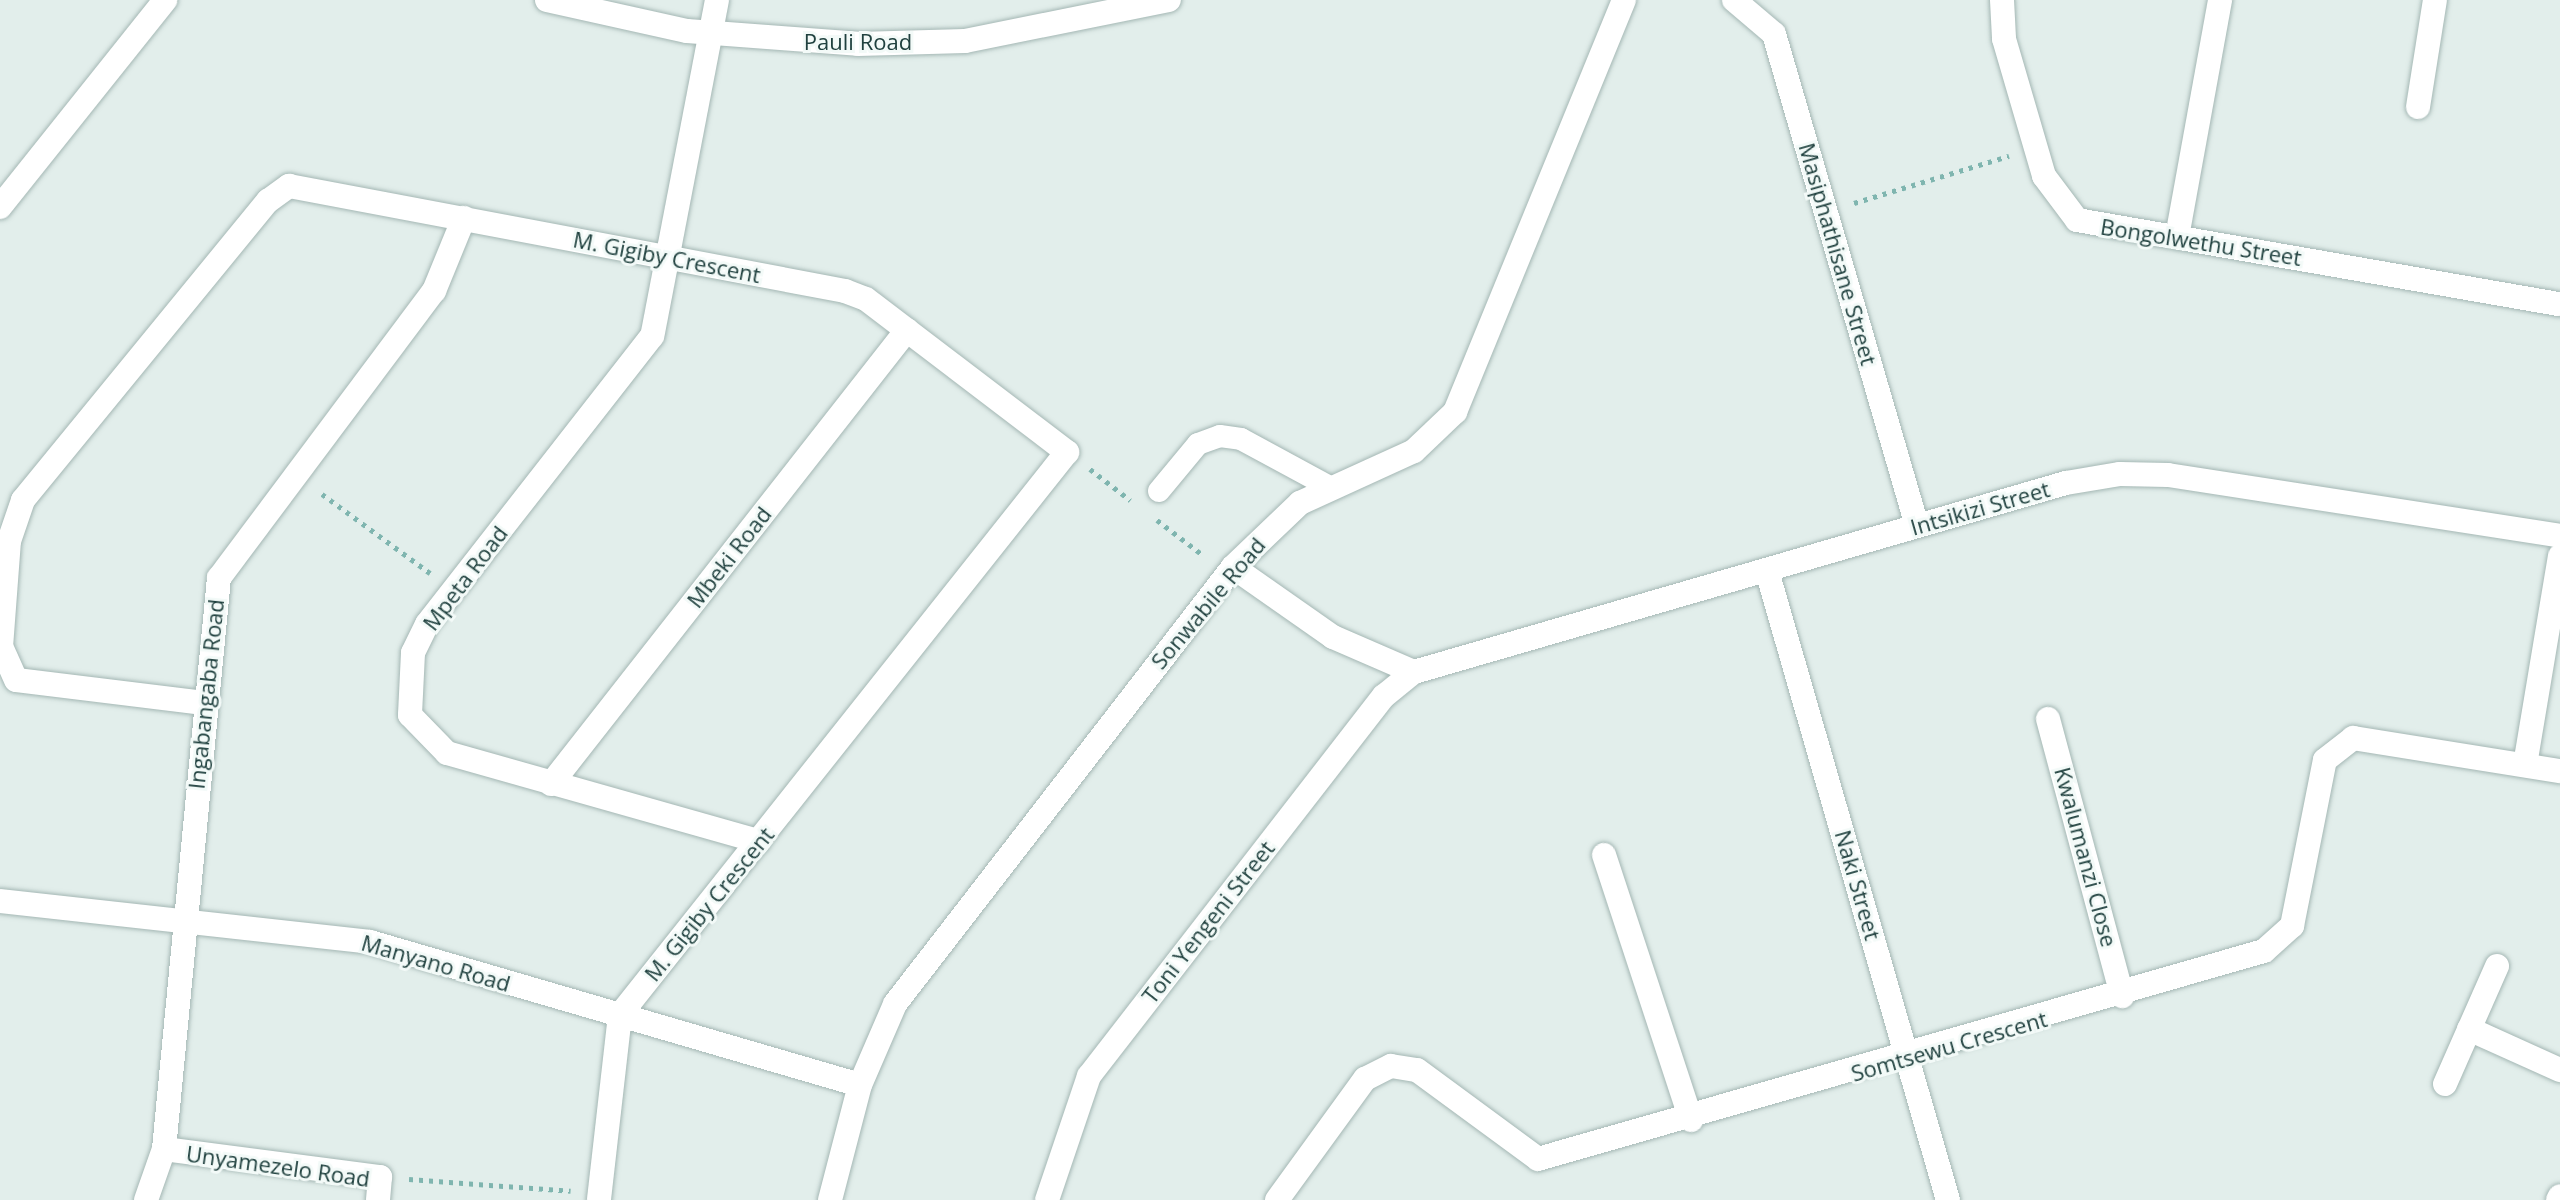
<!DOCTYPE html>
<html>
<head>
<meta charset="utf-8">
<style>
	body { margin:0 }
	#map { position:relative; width:2560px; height:1200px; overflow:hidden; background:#e2eeeb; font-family:"Open Sans",sans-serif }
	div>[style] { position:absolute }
	.path>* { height:5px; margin-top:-2.5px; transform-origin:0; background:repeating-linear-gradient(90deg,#7fb5af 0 4px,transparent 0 10px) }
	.roads { filter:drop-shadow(0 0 2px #a4b7b4) drop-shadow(0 0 2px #a4b7b4) }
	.service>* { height:22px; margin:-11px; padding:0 11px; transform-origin:11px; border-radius:11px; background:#fff }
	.minor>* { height:24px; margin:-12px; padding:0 12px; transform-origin:12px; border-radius:12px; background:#fff }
	.tertiary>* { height:24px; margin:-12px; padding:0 12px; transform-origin:12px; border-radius:12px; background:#fff }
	span { translate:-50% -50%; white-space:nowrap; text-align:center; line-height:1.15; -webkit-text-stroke:6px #f3faf8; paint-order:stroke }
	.street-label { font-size:22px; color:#20413f }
</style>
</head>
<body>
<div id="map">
	<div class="path">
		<i style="left:1854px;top:203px;width:162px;rotate:-16.9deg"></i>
		<i style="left:1090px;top:469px;width:51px;rotate:37.8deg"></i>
		<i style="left:322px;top:494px;width:134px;rotate:36.2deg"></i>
		<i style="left:1157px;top:520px;width:58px;rotate:37.3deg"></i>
		<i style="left:409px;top:1179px;width:162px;rotate:4.2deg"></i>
	</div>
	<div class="roads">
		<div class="service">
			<i style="left:1159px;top:491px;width:61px;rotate:-50.3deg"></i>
			<i style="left:1198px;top:444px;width:23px;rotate:-20deg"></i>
			<i style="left:1220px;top:436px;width:21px;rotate:8deg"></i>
			<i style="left:1241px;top:439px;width:99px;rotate:28.4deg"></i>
		</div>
		<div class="minor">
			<i style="left:547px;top:0;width:143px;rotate:12.5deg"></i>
			<i style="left:687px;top:31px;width:171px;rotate:4.3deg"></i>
			<i style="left:858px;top:44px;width:107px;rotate:-1.6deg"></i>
			<i style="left:965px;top:41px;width:208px;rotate:-11.4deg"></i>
			<i style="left:717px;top:0;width:342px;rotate:100.9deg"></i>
			<i style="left:652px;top:336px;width:365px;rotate:128deg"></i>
			<i style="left:427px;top:624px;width:32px;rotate:116deg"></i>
			<i style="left:413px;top:653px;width:62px;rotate:92.8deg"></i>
			<i style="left:410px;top:715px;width:53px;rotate:45.8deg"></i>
			<i style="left:447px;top:753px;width:324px;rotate:15.8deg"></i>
			<i style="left:1734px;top:0;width:52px;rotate:40.4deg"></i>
			<i style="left:1774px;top:34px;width:512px;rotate:73.79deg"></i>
			<i style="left:2002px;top:0;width:39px;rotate:87deg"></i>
			<i style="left:2004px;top:39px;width:143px;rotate:73.7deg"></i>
			<i style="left:2044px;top:176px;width:55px;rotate:53.1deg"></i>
			<i style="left:2077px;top:220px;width:490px;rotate:9.9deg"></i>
			<i style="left:2418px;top:107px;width:108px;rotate:-81deg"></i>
			<i style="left:0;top:207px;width:265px;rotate:-51.4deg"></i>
			<i style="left:2177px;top:237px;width:241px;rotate:-79.7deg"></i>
			<i style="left:1233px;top:567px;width:122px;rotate:35deg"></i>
			<i style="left:1333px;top:637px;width:88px;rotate:23.4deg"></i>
			<i style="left:1767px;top:571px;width:655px;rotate:73.95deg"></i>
			<i style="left:204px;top:703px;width:189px;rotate:-173deg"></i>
			<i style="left:16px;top:680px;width:36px;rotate:-114deg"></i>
			<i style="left:1px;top:647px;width:106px;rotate:-85.7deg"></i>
			<i style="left:9px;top:541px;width:43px;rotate:-71.1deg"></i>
			<i style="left:23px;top:500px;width:387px;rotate:-50.7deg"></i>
			<i style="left:268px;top:201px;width:26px;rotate:-36deg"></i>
			<i style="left:289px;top:186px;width:566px;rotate:10.69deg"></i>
			<i style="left:845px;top:291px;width:22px;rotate:21deg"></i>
			<i style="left:866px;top:299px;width:253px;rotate:37.3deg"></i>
			<i style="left:1067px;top:452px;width:719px;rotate:128.45deg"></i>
			<i style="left:620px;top:1015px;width:186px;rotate:96.5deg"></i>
			<i style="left:2048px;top:719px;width:287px;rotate:75deg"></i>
			<i style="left:2525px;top:765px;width:212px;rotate:-80.5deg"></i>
			<i style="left:551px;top:784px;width:577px;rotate:-51.9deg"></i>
			<i style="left:1604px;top:855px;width:279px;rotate:71.8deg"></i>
			<i style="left:0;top:901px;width:372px;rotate:6.3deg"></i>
			<i style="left:370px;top:942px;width:510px;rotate:16.27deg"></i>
			<i style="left:2469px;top:1029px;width:100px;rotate:24.3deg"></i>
			<i style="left:2445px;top:1084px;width:129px;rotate:-66.2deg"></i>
			<i style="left:164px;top:1149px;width:218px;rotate:7.4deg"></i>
			<i style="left:380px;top:1177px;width:23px;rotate:95deg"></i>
			<i style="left:146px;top:1200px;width:54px;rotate:-70.6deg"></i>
			<i style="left:164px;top:1149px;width:574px;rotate:-84.5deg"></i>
			<i style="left:219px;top:578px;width:359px;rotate:-53.2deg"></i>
			<i style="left:434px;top:291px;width:79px;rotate:-67.7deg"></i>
			<i style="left:1047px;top:1200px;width:131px;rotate:-71.3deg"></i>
			<i style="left:1089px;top:1076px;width:481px;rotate:-52.2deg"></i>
			<i style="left:1384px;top:696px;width:38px;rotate:-39deg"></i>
			<i style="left:1414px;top:672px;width:679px;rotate:-16.17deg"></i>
			<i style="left:2066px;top:483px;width:55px;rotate:-9.5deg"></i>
			<i style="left:2120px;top:474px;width:48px;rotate:1.2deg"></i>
			<i style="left:2168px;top:475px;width:397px;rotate:8.8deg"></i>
			<i style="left:1277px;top:1200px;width:150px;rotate:-54deg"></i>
			<i style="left:1365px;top:1079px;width:29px;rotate:-27deg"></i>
			<i style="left:1391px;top:1066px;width:26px;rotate:9deg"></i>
			<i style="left:1417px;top:1070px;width:150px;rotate:36.3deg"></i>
			<i style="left:1538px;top:1159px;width:755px;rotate:-15.99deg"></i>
			<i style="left:2264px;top:951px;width:38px;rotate:-42deg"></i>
			<i style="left:2292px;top:926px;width:169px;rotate:-78.8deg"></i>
			<i style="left:2325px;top:760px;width:36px;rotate:-38deg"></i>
			<i style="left:2353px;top:738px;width:210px;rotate:9.1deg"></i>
			<i style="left:2558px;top:1200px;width:4px;rotate:-63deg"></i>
		</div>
		<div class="tertiary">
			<i style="left:830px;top:1200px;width:119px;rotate:-75.4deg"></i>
			<i style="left:860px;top:1085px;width:88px;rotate:-66.6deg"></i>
			<i style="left:895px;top:1004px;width:552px;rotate:-52.28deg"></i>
			<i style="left:1233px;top:567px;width:93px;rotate:-43.7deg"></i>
			<i style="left:1300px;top:503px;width:125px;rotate:-24.5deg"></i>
			<i style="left:1414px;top:451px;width:57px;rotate:-43.6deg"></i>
			<i style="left:1455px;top:412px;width:445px;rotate:-67.7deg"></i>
		</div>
	</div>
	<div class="street-label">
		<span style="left:858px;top:42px">Pauli Road</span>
		<span style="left:2201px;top:242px;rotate:9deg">Bongolwethu Street</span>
		<span style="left:1838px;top:254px;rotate:74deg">Masiphathisane Street</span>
		<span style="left:667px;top:257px;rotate:11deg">M. Gigiby Crescent</span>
		<span style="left:1980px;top:508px;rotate:-16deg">Intsikizi Street</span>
		<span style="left:729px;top:557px;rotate:-52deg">Mbeki Road</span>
		<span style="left:465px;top:578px;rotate:-53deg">Mpeta Road</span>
		<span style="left:1208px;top:603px;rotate:-50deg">Sonwabile Road</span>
		<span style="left:206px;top:694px;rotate:-84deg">Ingabangaba Road</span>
		<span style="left:2086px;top:857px;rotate:75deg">Kwalumanzi Close</span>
		<span style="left:1858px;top:885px;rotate:74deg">Naki Street</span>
		<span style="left:709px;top:904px;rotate:-51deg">M. Gigiby Crescent</span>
		<span style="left:1208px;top:922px;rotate:-52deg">Toni Yengeni Street</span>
		<span style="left:436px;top:963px;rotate:16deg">Manyano Road</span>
		<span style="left:1949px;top:1046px;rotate:-16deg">Somtsewu Crescent</span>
		<span style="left:278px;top:1166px;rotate:8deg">Unyamezelo Road</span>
	</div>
</div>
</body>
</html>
